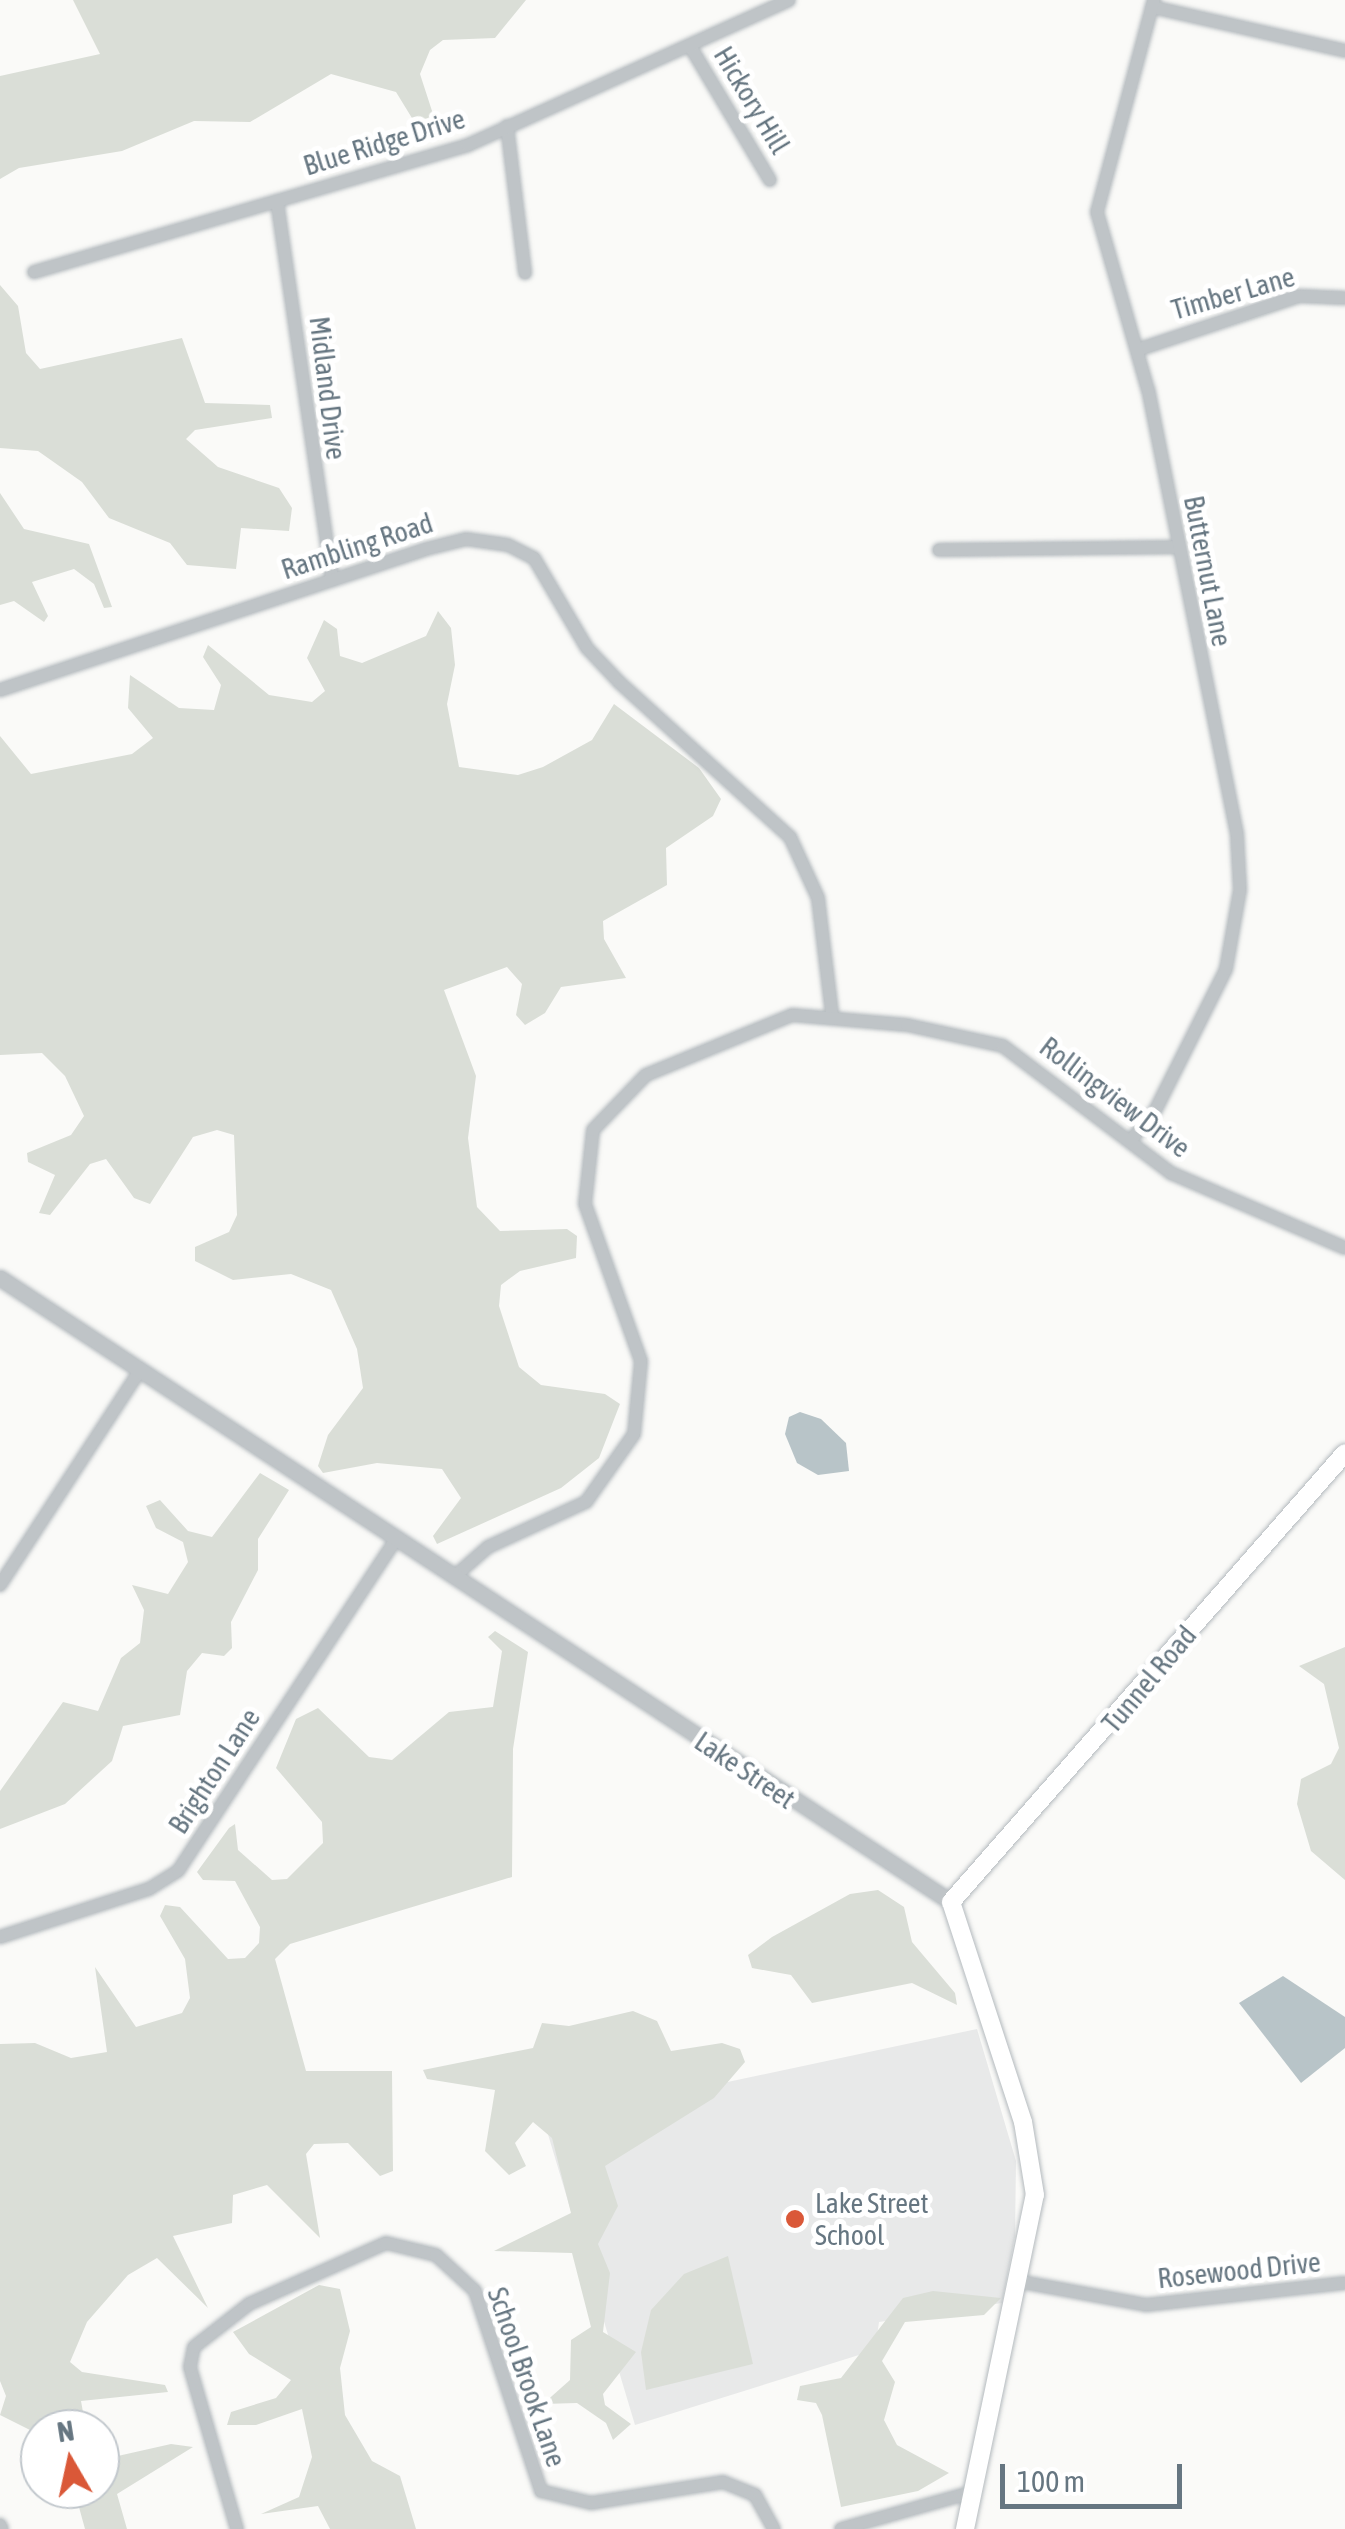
<!DOCTYPE html>
<html>
<head>
<meta charset="utf-8">
<style>
	body { margin:0 }
	#map { position:relative; width:1345px; height:2529px; overflow:hidden; background:#fafaf8; font-family:"Asap Condensed",sans-serif }
	div>[style] { position:absolute }
	.built>* { inset:0; background:#e8e9e9 }
	.green>* { inset:0; background:#daded7 }
	.water>* { inset:0; background:#b8c4c8 }
	.roads { filter:drop-shadow(0 0 2px #b4babe) drop-shadow(0 0 2px #b4babe) }
	.minor>* { height:12px; margin:-6px; padding:0 6px; transform-origin:6px; border-radius:6px; background:#bfc4c7 }
	.tertiary>* { height:15px; margin:-7.5px; padding:0 7.5px; transform-origin:7.5px; border-radius:7.5px; background:#bfc4c7 }
	.secondary>* { height:18px; margin:-9px; padding:0 9px; transform-origin:9px; border-radius:9px; background:#fff }
	.dots>* { width:28px; height:28px; translate:-50% -50%; box-sizing:border-box; border:5px solid #fff; border-radius:50% }
	span { translate:-50% -50%; white-space:nowrap; text-align:center; line-height:1.15; -webkit-text-stroke:10px #fff; paint-order:stroke }
	.street-label { font-size:28px; color:#667681 }
	.poi-label { font-size:28px; color:#667681 }
	.left { translate:0 -50%; text-align:left }
	.north { position:absolute; left:20px; top:2409px; width:100px; height:100px; box-sizing:border-box; background:#fff; border:2px solid #c2c8cd; border-radius:50%; rotate:351deg; font-size:28px; font-weight:700; line-height:40px; text-align:center; color:#667681 }
	.north::after { content:''; display:block; margin:auto; width:35px; height:45px; background:#da5838; clip-path:polygon(50% 0,100% 100%,50% 72%,0 100%) }
	.scale { position:absolute; left:1000px; top:2464px; width:182px; height:45px; box-sizing:border-box; border:5px solid #667681; border-top:0; padding-left:12px; font-size:30px; line-height:35px; white-space:nowrap; color:#667681; -webkit-text-stroke:8px #fff; paint-order:stroke }
</style>
</head>
<body>
<div id="map">
	<div class="built">
		<i style="clip-path:polygon(977px 2029px,1016px 2161px,1015px 2236px,1002px 2303px,879px 2322px,875px 2350px,635px 2425px,544px 2121px)"></i>
	</div>
	<div class="green">
		<i style="clip-path:polygon(73px 0,526px 0,495px 38px,443px 40px,430px 50px,420px 74px,433px 114px,427px 124px,415px 123px,396px 92px,331px 74px,250px 122px,194px 121px,122px 151px,19px 168px,0 179px,0 76px,100px 54px)"></i>
		<i style="clip-path:polygon(0 285px,18px 306px,26px 353px,40px 369px,182px 338px,205px 403px,270px 405px,272px 418px,195px 430px,186px 439px,218px 467px,279px 488px,292px 508px,289px 531px,241px 528px,236px 569px,187px 565px,170px 543px,109px 518px,82px 482px,38px 451px,0 448px)"></i>
		<i style="clip-path:polygon(0 493px,24px 529px,89px 544px,112px 607px,104px 608px,94px 584px,74px 569px,32px 582px,48px 616px,44px 622px,14px 601px,0 605px)"></i>
		<i style="clip-path:polygon(438px 611px,451px 628px,455px 665px,447px 704px,459px 767px,518px 775px,543px 767px,592px 740px,614px 704px,699px 768px,721px 799px,713px 816px,666px 848px,667px 885px,603px 921px,604px 939px,626px 978px,561px 987px,545px 1013px,525px 1025px,516px 1015px,522px 984px,507px 967px,444px 990px,476px 1076px,468px 1138px,477px 1207px,500px 1231px,567px 1229px,577px 1236px,576px 1258px,520px 1271px,501px 1285px,499px 1306px,519px 1367px,541px 1385px,605px 1394px,620px 1404px,599px 1458px,561px 1488px,437px 1544px,433px 1536px,461px 1498px,442px 1469px,377px 1463px,323px 1473px,318px 1466px,328px 1435px,363px 1388px,357px 1349px,331px 1290px,291px 1274px,233px 1280px,195px 1261px,195px 1247px,229px 1232px,237px 1215px,234px 1135px,217px 1130px,193px 1137px,150px 1204px,134px 1198px,106px 1159px,90px 1164px,50px 1215px,39px 1213px,55px 1175px,28px 1162px,27px 1153px,71px 1135px,84px 1116px,65px 1076px,42px 1053px,0 1055px,0 736px,31px 774px,132px 754px,153px 738px,128px 708px,130px 675px,179px 708px,214px 710px,221px 685px,203px 657px,208px 645px,269px 695px,312px 702px,325px 691px,307px 658px,324px 620px,337px 629px,340px 656px,362px 663px,426px 636px)"></i>
		<i style="clip-path:polygon(260px 1473px,289px 1490px,258px 1539px,258px 1570px,231px 1622px,232px 1648px,224px 1656px,202px 1653px,187px 1671px,180px 1715px,123px 1726px,112px 1761px,65px 1804px,0 1829px,0 1791px,63px 1702px,98px 1711px,121px 1658px,140px 1643px,144px 1610px,132px 1585px,168px 1594px,188px 1562px,183px 1542px,156px 1528px,146px 1506px,160px 1500px,188px 1531px,212px 1537px)"></i>
		<i style="clip-path:polygon(495px 1631px,528px 1652px,513px 1749px,512px 1877px,290px 1944px,275px 1959px,306px 2071px,392px 2071px,393px 2171px,380px 2176px,348px 2143px,314px 2144px,306px 2154px,320px 2238px,267px 2185px,233px 2195px,232px 2223px,173px 2236px,208px 2308px,157px 2258px,128px 2275px,87px 2322px,70px 2362px,82px 2372px,165px 2385px,168px 2392px,81px 2401px,86px 2429px,40px 2435px,0 2415px,6px 2396px,0 2381px,0 2044px,35px 2043px,71px 2058px,107px 2052px,95px 1967px,136px 2027px,182px 2013px,190px 1998px,185px 1959px,160px 1916px,165px 1905px,180px 1907px,228px 1959px,245px 1958px,259px 1943px,260px 1927px,235px 1881px,203px 1880px,197px 1872px,229px 1828px,235px 1824px,238px 1850px,272px 1880px,287px 1879px,323px 1843px,322px 1822px,276px 1768px,296px 1719px,318px 1708px,369px 1757px,392px 1760px,449px 1712px,493px 1707px,502px 1651px,488px 1637px)"></i>
		<i style="clip-path:polygon(1345px 1647px,1345px 1880px,1311px 1851px,1297px 1804px,1301px 1779px,1331px 1764px,1339px 1748px,1324px 1684px,1299px 1666px)"></i>
		<i style="clip-path:polygon(878px 1890px,904px 1907px,912px 1942px,955px 1993px,957px 2005px,912px 1983px,812px 2003px,791px 1975px,752px 1968px,748px 1955px,772px 1937px,850px 1894px)"></i>
		<i style="clip-path:polygon(633px 2011px,657px 2021px,671px 2051px,722px 2043px,740px 2049px,745px 2062px,714px 2098px,605px 2166px,618px 2206px,598px 2244px,610px 2273px,603px 2332px,636px 2352px,603px 2394px,605px 2405px,631px 2424px,613px 2440px,606px 2423px,577px 2403px,543px 2404px,570px 2380px,571px 2340px,591px 2327px,572px 2253px,494px 2251px,571px 2213px,552px 2138px,533px 2122px,515px 2143px,526px 2166px,509px 2175px,485px 2151px,495px 2090px,427px 2079px,423px 2070px,533px 2048px,542px 2023px,569px 2026px)"></i>
		<i style="clip-path:polygon(728px 2256px,753px 2364px,646px 2390px,641px 2352px,651px 2310px,684px 2274px)"></i>
		<i style="clip-path:polygon(319px 2285px,340px 2289px,350px 2331px,340px 2368px,345px 2415px,372px 2461px,400px 2476px,416px 2529px,330px 2529px,318px 2506px,261px 2514px,299px 2497px,312px 2457px,302px 2409px,256px 2425px,227px 2425px,231px 2412px,276px 2398px,291px 2380px,249px 2354px,233px 2332px)"></i>
		<i style="clip-path:polygon(933px 2291px,1001px 2298px,984px 2315px,905px 2322px,882px 2361px,895px 2382px,884px 2420px,897px 2445px,949px 2473px,918px 2491px,841px 2507px,822px 2415px,816px 2403px,797px 2400px,800px 2386px,841px 2378px,903px 2298px)"></i>
		<i style="clip-path:polygon(171px 2444px,193px 2447px,117px 2494px,127px 2529px,85px 2529px,74px 2489px,100px 2489px,100px 2460px)"></i>
	</div>
	<div class="water">
		<i style="clip-path:polygon(800px 1412px,821px 1419px,846px 1443px,849px 1471px,818px 1475px,797px 1463px,785px 1434px,789px 1417px)"></i>
		<i style="clip-path:polygon(1283px 1976px,1345px 2017px,1345px 2048px,1301px 2083px,1239px 2003px)"></i>
	</div>
	<div class="roads">
		<div class="minor">
			<i style="left:1152px;top:7px;width:198px;rotate:12.8deg"></i>
			<i style="left:690px;top:46px;width:156px;rotate:59.2deg"></i>
			<i style="left:507px;top:126px;width:148px;rotate:83deg"></i>
			<i style="left:277px;top:201px;width:383px;rotate:81.7deg"></i>
			<i style="left:34px;top:272px;width:452px;rotate:-16.3deg"></i>
			<i style="left:468px;top:145px;width:352px;rotate:-24.3deg"></i>
			<i style="left:1137px;top:350px;width:171px;rotate:-18.4deg"></i>
			<i style="left:1299px;top:296px;width:46px;rotate:2.5deg"></i>
			<i style="left:939px;top:550px;width:238px;rotate:-0.7deg"></i>
			<i style="left:0;top:690px;width:449px;rotate:-18.3deg"></i>
			<i style="left:426px;top:549px;width:41px;rotate:-14deg"></i>
			<i style="left:466px;top:539px;width:42px;rotate:8.1deg"></i>
			<i style="left:508px;top:545px;width:29px;rotate:27deg"></i>
			<i style="left:534px;top:558px;width:104px;rotate:59.5deg"></i>
			<i style="left:587px;top:648px;width:47px;rotate:46.7deg"></i>
			<i style="left:619px;top:682px;width:231px;rotate:42.2deg"></i>
			<i style="left:790px;top:837px;width:67px;rotate:65.3deg"></i>
			<i style="left:818px;top:898px;width:117px;rotate:83.1deg"></i>
			<i style="left:1132px;top:1139px;width:36px;rotate:-51deg"></i>
			<i style="left:1155px;top:1111px;width:159px;rotate:-63.4deg"></i>
			<i style="left:1226px;top:969px;width:80px;rotate:-80deg"></i>
			<i style="left:1240px;top:890px;width:56px;rotate:-93.1deg"></i>
			<i style="left:1237px;top:834px;width:453px;rotate:-101.3deg"></i>
			<i style="left:1148px;top:390px;width:185px;rotate:-106deg"></i>
			<i style="left:1097px;top:212px;width:220px;rotate:-75deg"></i>
			<i style="left:455px;top:1576px;width:44px;rotate:-41.3deg"></i>
			<i style="left:488px;top:1547px;width:108px;rotate:-24.7deg"></i>
			<i style="left:586px;top:1502px;width:83px;rotate:-54.8deg"></i>
			<i style="left:634px;top:1434px;width:73px;rotate:-84.5deg"></i>
			<i style="left:641px;top:1361px;width:167px;rotate:-109.6deg"></i>
			<i style="left:585px;top:1204px;width:74px;rotate:-83.8deg"></i>
			<i style="left:593px;top:1130px;width:76px;rotate:-46.1deg"></i>
			<i style="left:646px;top:1075px;width:158px;rotate:-22.3deg"></i>
			<i style="left:792px;top:1015px;width:115px;rotate:5deg"></i>
			<i style="left:907px;top:1025px;width:98px;rotate:12.3deg"></i>
			<i style="left:1003px;top:1046px;width:211px;rotate:37.1deg"></i>
			<i style="left:1171px;top:1173px;width:189px;rotate:23.3deg"></i>
			<i style="left:0;top:1585px;width:257px;rotate:-56.9deg"></i>
			<i style="left:0;top:1937px;width:157px;rotate:-17.9deg"></i>
			<i style="left:149px;top:1889px;width:34px;rotate:-32deg"></i>
			<i style="left:178px;top:1871px;width:397px;rotate:-56.7deg"></i>
			<i style="left:1022px;top:2282px;width:126px;rotate:10.5deg"></i>
			<i style="left:1146px;top:2305px;width:200px;rotate:-6.3deg"></i>
			<i style="left:0;top:2525px;width:4px;rotate:63deg"></i>
			<i style="left:237px;top:2529px;width:169px;rotate:-106.2deg"></i>
			<i style="left:190px;top:2367px;width:20px;rotate:-79deg"></i>
			<i style="left:194px;top:2347px;width:70px;rotate:-38deg"></i>
			<i style="left:249px;top:2304px;width:150px;rotate:-24deg"></i>
			<i style="left:386px;top:2243px;width:51px;rotate:13.5deg"></i>
			<i style="left:436px;top:2255px;width:53px;rotate:42.7deg"></i>
			<i style="left:475px;top:2291px;width:211px;rotate:71.7deg"></i>
			<i style="left:541px;top:2491px;width:51px;rotate:13.5deg"></i>
			<i style="left:591px;top:2503px;width:134px;rotate:-9deg"></i>
			<i style="left:723px;top:2482px;width:35px;rotate:22deg"></i>
			<i style="left:755px;top:2495px;width:39px;rotate:61deg"></i>
			<i style="left:841px;top:2529px;width:133px;rotate:-15.7deg"></i>
		</div>
		<div class="tertiary">
			<i style="left:0;top:1278px;width:1137px;rotate:33.27deg"></i>
		</div>
		<div class="secondary">
			<i style="left:965px;top:2529px;width:341px;rotate:-78.2deg"></i>
			<i style="left:1035px;top:2195px;width:74px;rotate:-99.3deg"></i>
			<i style="left:1023px;top:2122px;width:231px;rotate:-108.1deg"></i>
			<i style="left:951px;top:1902px;width:597px;rotate:-48.73deg"></i>
		</div>
	</div>
	<div class="dots">
		<i style="left:795px;top:2219px;background:#da5838"></i>
	</div>
	<div class="street-label">
		<span style="left:752px;top:100px;rotate:59deg">Hickory Hill</span>
		<span style="left:384px;top:142px;rotate:-17deg">Blue Ridge Drive</span>
		<span style="left:1233px;top:293px;rotate:-16deg">Timber Lane</span>
		<span style="left:328px;top:388px;rotate:83deg">Midland Drive</span>
		<span style="left:357px;top:546px;rotate:-18deg">Rambling Road</span>
		<span style="left:1208px;top:571px;rotate:79deg">Butternut Lane</span>
		<span style="left:1115px;top:1097px;rotate:37deg">Rollingview Drive</span>
		<span style="left:1149px;top:1679px;rotate:-50deg">Tunnel Road</span>
		<span style="left:745px;top:1770px;rotate:34deg">Lake Street</span>
		<span style="left:214px;top:1771px;rotate:-57deg">Brighton Lane</span>
		<span style="left:1239px;top:2270px;rotate:-6deg">Rosewood Drive</span>
		<span style="left:527px;top:2377px;rotate:71deg">School Brook Lane</span>
	</div>
	<div class="poi-label">
		<span class="left" style="left:815px;top:2219px">Lake Street<br>School</span>
	</div>
	<div class="north">N</div>
	<div class="scale">100 m</div>
</div>
</body>
</html>
